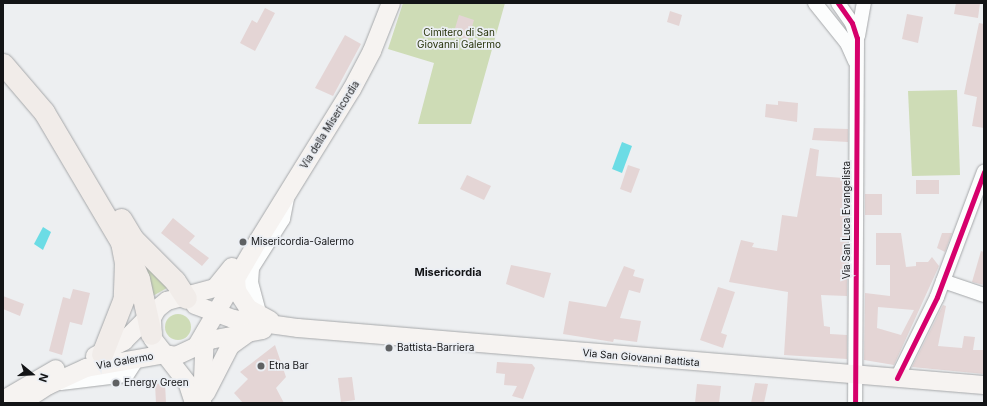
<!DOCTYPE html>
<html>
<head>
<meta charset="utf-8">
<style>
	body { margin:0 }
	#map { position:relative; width:987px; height:406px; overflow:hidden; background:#edeff1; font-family:Inter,sans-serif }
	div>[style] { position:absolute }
	.green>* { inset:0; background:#cedcb6 }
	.round { border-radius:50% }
	.water>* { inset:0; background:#6cdce5 }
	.building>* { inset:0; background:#e4d5d5 }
	.roads { filter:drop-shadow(0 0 1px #a6a8aa) drop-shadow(0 0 1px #a6a8aa) }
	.minor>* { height:14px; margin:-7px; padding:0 7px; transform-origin:7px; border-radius:7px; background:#fcfdfd }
	.major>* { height:18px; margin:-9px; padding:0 9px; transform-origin:9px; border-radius:9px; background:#f6f3f1 }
	.highway>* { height:21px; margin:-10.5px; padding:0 10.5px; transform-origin:10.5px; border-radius:10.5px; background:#f1ece9 }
	.cycleway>* { height:5px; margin:-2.5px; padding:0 2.5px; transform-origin:2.5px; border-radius:2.5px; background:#d6006c }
	.dots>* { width:11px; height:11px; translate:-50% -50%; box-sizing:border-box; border:2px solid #ebeef3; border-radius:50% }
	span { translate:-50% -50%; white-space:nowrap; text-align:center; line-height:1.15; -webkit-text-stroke:3.5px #ebeef3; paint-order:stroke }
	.park-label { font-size:10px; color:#27330b }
	.street-label { font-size:10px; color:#131416 }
	.poi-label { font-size:10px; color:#131416 }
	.left { translate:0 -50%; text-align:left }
	.neighbourhood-label { font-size:11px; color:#131416; font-weight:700 }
	.frame { position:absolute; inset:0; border:4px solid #131416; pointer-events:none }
	.north { position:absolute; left:12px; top:354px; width:40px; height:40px; -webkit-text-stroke:3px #ebeef3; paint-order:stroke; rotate:108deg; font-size:11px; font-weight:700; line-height:16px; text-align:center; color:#131416 }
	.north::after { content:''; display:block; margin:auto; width:14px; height:18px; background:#131416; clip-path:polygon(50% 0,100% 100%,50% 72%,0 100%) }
</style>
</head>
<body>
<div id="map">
	<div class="green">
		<i style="clip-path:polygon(403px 3px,505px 3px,471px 124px,418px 124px,434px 63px,388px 49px)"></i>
		<i style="clip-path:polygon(957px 90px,960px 175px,912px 176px,908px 91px)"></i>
		<i style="clip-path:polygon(135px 254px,167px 287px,167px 288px,151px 297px)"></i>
		<i class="round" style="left:165px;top:314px;width:26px;height:26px"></i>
	</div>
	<div class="water">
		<i style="clip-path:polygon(622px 142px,632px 146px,622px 173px,612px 169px)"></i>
		<i style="clip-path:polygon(43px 227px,51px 232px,43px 250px,34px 244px)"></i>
	</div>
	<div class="building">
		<i style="clip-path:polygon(956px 3px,980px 3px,978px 18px,954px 14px)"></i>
		<i style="clip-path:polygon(265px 8px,275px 13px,255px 51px,240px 43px,252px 20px,257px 23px)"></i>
		<i style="clip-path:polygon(670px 11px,682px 15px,679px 26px,667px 22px)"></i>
		<i style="clip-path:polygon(907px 14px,923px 17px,918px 43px,902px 39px)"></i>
		<i style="clip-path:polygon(459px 15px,474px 20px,468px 40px,453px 35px)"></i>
		<i style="clip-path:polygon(979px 23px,984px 24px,984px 128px,972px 126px,977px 97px,964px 94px)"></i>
		<i style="clip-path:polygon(345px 35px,361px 44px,333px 96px,315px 88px)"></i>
		<i style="clip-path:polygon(778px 101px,798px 103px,797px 122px,765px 117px,766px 104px,778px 105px)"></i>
		<i style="clip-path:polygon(814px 128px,848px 129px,848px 142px,812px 140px)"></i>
		<i style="clip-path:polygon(810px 148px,819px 150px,816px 176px,844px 178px,844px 202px,848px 202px,847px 296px,821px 295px,824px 326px,830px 327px,830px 334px,847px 335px,847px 359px,784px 355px,788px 292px,729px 282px,741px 240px,754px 243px,752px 247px,777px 251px,782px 215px,797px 217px)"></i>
		<i style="clip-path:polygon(628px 165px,640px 169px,631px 193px,620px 189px)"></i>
		<i style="clip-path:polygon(467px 175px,491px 186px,484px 200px,460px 189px)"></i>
		<i style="clip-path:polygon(916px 180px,939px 180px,939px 194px,916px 194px)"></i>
		<i style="clip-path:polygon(865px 194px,882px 194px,882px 215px,865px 215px)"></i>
		<i style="clip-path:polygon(173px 218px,195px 236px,189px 243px,209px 258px,202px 266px,161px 233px)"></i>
		<i style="clip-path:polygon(evenodd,876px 233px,901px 233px,906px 267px,916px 266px,916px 262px,928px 262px,932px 257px,939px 266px,894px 365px,864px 360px,865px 293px,890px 296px,890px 265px,876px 265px,876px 233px,878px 307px,914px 310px,901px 335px,877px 328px,878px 307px)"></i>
		<i style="clip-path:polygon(942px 233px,952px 233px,945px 252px,937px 248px)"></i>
		<i style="clip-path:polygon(981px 251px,984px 252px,984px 285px,972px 282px)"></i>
		<i style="clip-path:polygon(511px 265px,551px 273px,544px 298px,506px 284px)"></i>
		<i style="clip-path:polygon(624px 266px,635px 270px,633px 276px,644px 279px,640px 293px,629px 290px,620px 318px,641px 321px,637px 342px,614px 339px,613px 342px,563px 334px,569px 301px,606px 307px)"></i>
		<i style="clip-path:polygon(718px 287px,735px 292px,721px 333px,727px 335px,723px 348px,700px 340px)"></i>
		<i style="clip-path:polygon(73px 289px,90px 293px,82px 325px,70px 322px,62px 355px,49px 351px,63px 297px,70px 299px)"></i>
		<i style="clip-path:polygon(3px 296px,24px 304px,20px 316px,3px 309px)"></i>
		<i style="clip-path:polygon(943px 305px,946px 306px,938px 346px,962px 348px,964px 336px,975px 337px,973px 350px,984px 350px,984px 374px,912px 367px)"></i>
		<i style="clip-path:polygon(275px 345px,286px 377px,276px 388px,284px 403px,243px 403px,234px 393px,248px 379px,240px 372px)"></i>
		<i style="clip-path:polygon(497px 362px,532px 364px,535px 368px,523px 399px,512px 396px,517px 386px,504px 385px,505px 374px,496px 373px)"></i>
		<i style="clip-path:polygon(352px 377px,355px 400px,341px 402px,338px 378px)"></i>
		<i style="clip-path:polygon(165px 383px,166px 403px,156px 403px,155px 384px)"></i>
		<i style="clip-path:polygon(755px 383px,768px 384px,764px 403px,751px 403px)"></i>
		<i style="clip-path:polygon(697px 384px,721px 386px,719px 403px,695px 403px)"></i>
	</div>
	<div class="roads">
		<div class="minor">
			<i style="left:815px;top:3px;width:51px;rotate:51.3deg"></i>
			<i style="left:847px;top:43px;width:20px;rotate:66deg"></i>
			<i style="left:838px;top:3px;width:24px;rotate:55deg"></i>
			<i style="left:852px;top:23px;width:16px;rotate:72deg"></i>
			<i style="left:857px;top:38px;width:365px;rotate:90.3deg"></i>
			<i style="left:858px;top:36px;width:34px;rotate:-80deg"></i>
			<i style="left:943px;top:281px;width:43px;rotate:18.9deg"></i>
			<i style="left:260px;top:316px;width:34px;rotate:-105deg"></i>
			<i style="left:251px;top:283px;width:15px;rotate:-86deg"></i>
			<i style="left:252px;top:268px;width:58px;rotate:-57.7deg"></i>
			<i style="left:283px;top:219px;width:20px;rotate:-79deg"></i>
			<i style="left:897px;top:378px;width:90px;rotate:-63.7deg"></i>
			<i style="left:937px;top:297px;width:134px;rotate:-69.4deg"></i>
			<i style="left:61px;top:383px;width:66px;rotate:-6.9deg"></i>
			<i style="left:127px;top:375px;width:20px;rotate:-57deg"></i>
		</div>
		<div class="major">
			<i style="left:236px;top:279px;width:12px;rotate:85deg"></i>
			<i style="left:237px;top:291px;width:20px;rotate:57deg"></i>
			<i style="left:248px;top:308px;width:25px;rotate:29deg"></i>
			<i style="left:195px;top:305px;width:40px;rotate:20.2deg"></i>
			<i style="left:233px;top:319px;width:66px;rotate:7.9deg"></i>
			<i style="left:298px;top:328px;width:688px;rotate:4.75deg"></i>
			<i style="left:196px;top:347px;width:123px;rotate:-59.7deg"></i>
			<i style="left:258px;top:241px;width:179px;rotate:-58.3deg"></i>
			<i style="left:352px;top:89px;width:43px;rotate:-62.2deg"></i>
			<i style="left:372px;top:51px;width:52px;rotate:-68.4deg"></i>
			<i style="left:95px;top:356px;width:33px;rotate:-27deg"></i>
			<i style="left:124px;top:341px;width:44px;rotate:-45deg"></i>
			<i style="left:206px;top:393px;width:53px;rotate:-62.9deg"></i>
			<i style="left:230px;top:346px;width:24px;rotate:-36deg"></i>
			<i style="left:3px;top:400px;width:61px;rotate:-30.3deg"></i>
			<i style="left:21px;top:403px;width:33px;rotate:-33deg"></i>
			<i style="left:49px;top:385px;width:41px;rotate:-24.7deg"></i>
			<i style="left:86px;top:368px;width:80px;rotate:-10deg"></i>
			<i style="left:165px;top:354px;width:11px;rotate:10deg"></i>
			<i style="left:176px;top:356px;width:38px;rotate:-25deg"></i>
			<i style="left:210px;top:340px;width:54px;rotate:-10.7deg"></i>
			<i style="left:194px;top:403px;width:20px;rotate:-108deg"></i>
			<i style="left:188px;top:384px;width:57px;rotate:-127.9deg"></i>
			<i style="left:153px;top:339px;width:21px;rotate:-93deg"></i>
			<i style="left:152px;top:318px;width:10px;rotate:-61deg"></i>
			<i style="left:157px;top:309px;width:13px;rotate:-39deg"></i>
			<i style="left:167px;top:301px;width:50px;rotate:-15.2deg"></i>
			<i style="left:215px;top:288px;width:27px;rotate:-51deg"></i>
			<i style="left:202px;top:403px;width:71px;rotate:-87.6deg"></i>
		</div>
		<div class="highway">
			<i style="left:3px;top:64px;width:63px;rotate:49.5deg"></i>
			<i style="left:44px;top:112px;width:151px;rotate:59.4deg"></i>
			<i style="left:121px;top:242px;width:20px;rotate:79deg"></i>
			<i style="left:125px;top:262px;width:36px;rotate:92deg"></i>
			<i style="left:124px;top:298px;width:60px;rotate:111.4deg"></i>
			<i style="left:121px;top:219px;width:23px;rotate:59deg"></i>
			<i style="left:133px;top:239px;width:59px;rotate:45deg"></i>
			<i style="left:175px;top:281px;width:20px;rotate:57deg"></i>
			<i style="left:130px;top:258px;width:23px;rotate:67deg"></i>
			<i style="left:139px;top:279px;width:56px;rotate:77.7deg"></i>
		</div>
	</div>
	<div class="cycleway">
		<i style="left:838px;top:3px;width:24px;rotate:55deg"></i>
		<i style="left:852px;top:23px;width:16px;rotate:72deg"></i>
		<i style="left:857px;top:38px;width:365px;rotate:90.3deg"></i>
		<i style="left:897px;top:378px;width:90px;rotate:-63.7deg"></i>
		<i style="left:937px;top:297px;width:134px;rotate:-69.4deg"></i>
	</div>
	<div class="dots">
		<i style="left:243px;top:242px;background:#5f6163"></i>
		<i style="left:389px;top:348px;background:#5f6163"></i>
		<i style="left:261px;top:366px;background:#5f6163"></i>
		<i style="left:116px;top:383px;background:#5f6163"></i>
	</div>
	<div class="park-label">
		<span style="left:459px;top:38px">Cimitero di San<br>Giovanni Galermo</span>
	</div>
	<div class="street-label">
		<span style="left:330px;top:125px;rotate:-58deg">Via della Misericordia</span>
		<span style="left:847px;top:220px;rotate:-90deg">Via San Luca Evangelista</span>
		<span style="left:641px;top:358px;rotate:5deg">Via San Giovanni Battista</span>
		<span style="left:125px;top:361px;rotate:-10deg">Via Galermo</span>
	</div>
	<div class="poi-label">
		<span class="left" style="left:251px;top:242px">Misericordia-Galermo</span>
		<span class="left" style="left:397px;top:348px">Battista-Barriera</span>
		<span class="left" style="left:269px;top:366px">Etna Bar</span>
		<span class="left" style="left:124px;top:383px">Energy Green</span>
	</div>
	<div class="neighbourhood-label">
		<span style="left:448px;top:272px">Misericordia</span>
	</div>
	<div class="frame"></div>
	<div class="north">N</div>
</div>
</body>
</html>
